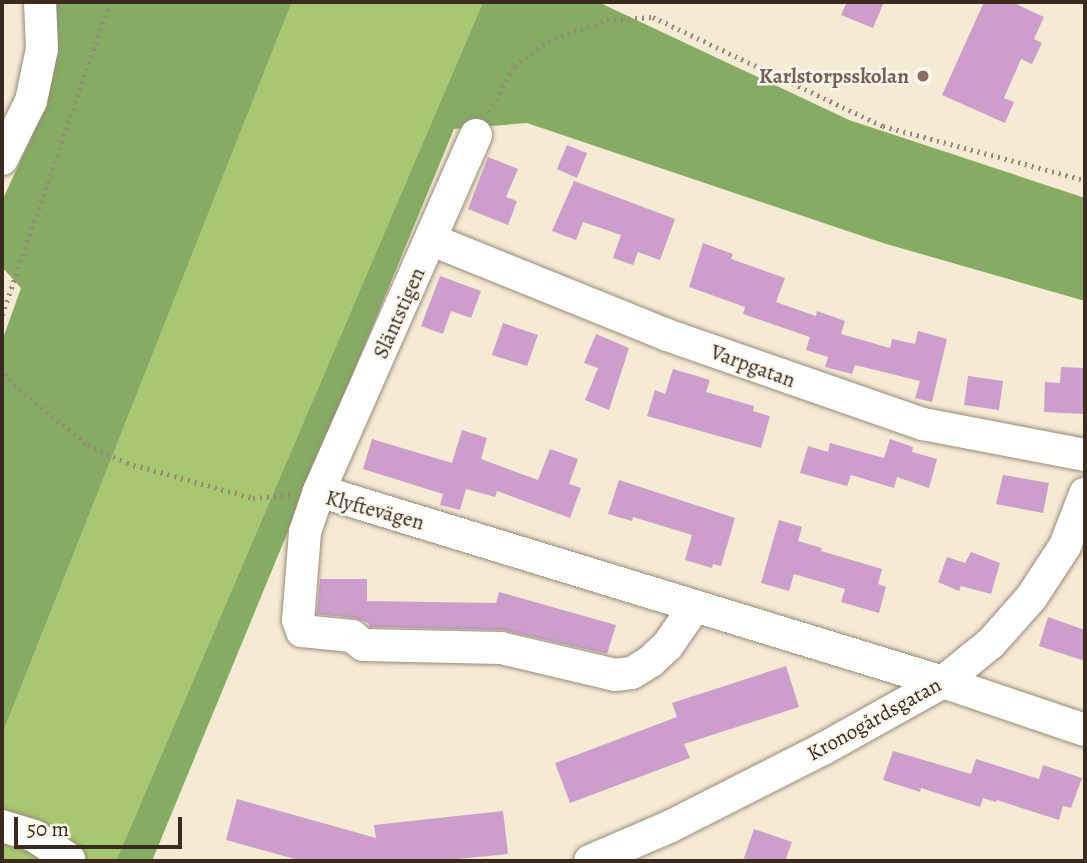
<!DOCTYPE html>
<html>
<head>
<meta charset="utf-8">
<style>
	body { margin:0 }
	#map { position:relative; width:1087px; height:863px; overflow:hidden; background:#f5ead4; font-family:Alegreya,serif }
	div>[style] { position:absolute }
	.green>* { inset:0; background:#a7c870 }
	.forest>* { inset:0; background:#85ac62 }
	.building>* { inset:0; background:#cd9ecc }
	.path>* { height:4.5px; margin-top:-2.25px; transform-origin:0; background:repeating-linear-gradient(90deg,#988a79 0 2px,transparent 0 7px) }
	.roads { filter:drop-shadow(0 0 2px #988a79) drop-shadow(0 0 2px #988a79) }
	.minor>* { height:32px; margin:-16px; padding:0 16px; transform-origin:16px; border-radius:16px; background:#fff }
	.dots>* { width:19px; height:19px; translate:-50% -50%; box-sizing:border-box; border:4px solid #fbf7ec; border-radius:50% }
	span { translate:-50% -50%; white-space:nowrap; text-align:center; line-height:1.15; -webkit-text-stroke:5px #fbf7ec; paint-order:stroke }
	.education-label { font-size:21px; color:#785e54; font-weight:700 }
	.right { translate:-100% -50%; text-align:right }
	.street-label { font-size:21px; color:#3b2a1e }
	.frame { position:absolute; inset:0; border:4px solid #3b2a1e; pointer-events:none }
	.scale { position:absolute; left:14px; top:817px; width:168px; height:32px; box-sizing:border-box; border:4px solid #3b2a1e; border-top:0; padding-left:9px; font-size:21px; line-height:24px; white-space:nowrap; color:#3b2a1e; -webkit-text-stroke:5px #fbf7ec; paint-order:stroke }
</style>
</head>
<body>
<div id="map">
	<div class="green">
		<i style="clip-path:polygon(292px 2px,483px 2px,116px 861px,2px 861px,2px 735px)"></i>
	</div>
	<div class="forest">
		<i style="clip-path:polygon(51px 2px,292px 2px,2px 735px,2px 341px,21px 288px,2px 267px,2px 201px,30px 140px,53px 66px)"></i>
		<i style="clip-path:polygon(483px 2px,598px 2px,849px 120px,1085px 198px,1085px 301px,883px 243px,527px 123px,454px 129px,152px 861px,116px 861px)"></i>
	</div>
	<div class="building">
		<i style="clip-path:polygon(847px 2px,884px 2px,873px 28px,841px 15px)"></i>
		<i style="clip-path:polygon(984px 2px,1012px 2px,1044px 17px,1034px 39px,1042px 43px,1032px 64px,1021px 59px,1004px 98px,1014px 102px,1005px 123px,942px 95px)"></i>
		<i style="clip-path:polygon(567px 145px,587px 153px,577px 178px,557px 169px)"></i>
		<i style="clip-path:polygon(488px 157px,518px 169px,506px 197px,517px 201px,508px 225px,468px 209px)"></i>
		<i style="clip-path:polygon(574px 181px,675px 219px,660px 260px,638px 252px,633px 265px,613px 258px,621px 235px,583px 222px,576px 240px,552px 231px)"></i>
		<i style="clip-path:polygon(703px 243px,733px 254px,731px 259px,785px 278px,776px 302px,816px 316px,817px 311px,845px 321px,841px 334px,890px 348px,892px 339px,915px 344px,918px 331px,947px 339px,932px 402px,915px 398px,920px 381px,855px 365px,852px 374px,825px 367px,828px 357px,806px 350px,810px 337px,743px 314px,745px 307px,689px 287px)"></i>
		<i style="clip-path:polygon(440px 276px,481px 291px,471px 318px,451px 311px,443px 334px,421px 326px)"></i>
		<i style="clip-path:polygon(503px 323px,538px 335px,527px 366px,492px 355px)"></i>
		<i style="clip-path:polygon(596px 334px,629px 348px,609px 410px,585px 400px,598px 368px,584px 363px)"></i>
		<i style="clip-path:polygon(1061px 367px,1085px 368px,1083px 414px,1044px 412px,1045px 382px,1060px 383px)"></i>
		<i style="clip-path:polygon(673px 369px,710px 380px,706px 392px,754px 406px,753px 411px,770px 416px,761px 448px,647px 416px,655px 390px,665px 394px)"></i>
		<i style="clip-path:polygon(968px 376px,1003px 381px,999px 410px,964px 405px)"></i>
		<i style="clip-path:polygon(462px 430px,487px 438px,481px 459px,538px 480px,550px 449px,578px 459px,569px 484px,581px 488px,570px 518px,497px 491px,495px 497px,466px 489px,460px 510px,440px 505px,443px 494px,363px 469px,372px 439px,452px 463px)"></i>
		<i style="clip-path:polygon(890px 439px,913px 447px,912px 452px,937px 459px,929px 488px,897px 477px,894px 488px,851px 475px,847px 486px,800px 473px,808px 446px,828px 452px,830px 443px,884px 458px)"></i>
		<i style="clip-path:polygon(1003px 475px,1049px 483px,1043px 513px,996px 504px)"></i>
		<i style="clip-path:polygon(619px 480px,735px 518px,721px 566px,713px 564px,712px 568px,685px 560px,692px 535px,633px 517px,632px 521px,608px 514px)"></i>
		<i style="clip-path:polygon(779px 520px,802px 527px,798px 541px,822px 548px,821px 551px,882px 569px,878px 584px,886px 587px,879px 613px,841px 602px,845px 589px,794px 574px,789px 591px,761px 583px)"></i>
		<i style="clip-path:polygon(971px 552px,1000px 563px,991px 594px,961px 586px,959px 591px,938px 582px,947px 557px,965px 563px)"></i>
		<i style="clip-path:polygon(320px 579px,367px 579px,367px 601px,496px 603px,499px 592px,616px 625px,607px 654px,502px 630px,370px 627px,368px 623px,354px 618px,317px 614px)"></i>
		<i style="clip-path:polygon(1048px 617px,1085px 630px,1085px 661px,1039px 646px)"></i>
		<i style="clip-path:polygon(786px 666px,799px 707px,684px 744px,690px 758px,570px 803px,555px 763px,677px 717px,672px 703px)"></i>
		<i style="clip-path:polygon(893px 751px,971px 774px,976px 759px,1039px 779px,1043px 765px,1082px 778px,1071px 808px,1063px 806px,1059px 820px,997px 800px,996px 802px,983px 798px,980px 807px,921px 788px,920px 792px,883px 780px)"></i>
		<i style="clip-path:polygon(237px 799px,376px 838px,374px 825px,503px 811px,508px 854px,437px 861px,302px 861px,226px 840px)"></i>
		<i style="clip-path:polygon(754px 829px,792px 842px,785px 861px,743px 861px)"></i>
	</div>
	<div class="path">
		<i style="left:489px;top:112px;width:52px;rotate:-61.5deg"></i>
		<i style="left:514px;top:66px;width:42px;rotate:-36.3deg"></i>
		<i style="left:548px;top:41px;width:63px;rotate:-19.6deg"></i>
		<i style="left:607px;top:20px;width:46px;rotate:-3.7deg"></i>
		<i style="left:653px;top:17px;width:255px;rotate:25.4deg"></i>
		<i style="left:883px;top:126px;width:209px;rotate:15deg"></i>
		<i style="left:2px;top:315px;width:331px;rotate:-71deg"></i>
		<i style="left:2px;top:368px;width:21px;rotate:55deg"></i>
		<i style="left:14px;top:385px;width:95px;rotate:39deg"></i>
		<i style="left:88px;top:445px;width:43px;rotate:24.8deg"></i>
		<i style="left:127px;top:463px;width:131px;rotate:15.5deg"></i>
		<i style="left:253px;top:498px;width:38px;rotate:-5deg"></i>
	</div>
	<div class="roads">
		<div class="minor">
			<i style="left:476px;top:135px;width:389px;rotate:113.8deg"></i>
			<i style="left:319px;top:491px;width:43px;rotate:108.9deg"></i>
			<i style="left:305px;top:532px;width:88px;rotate:94.5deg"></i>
			<i style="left:298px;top:620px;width:12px;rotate:70deg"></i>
			<i style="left:302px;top:631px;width:50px;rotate:5.7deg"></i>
			<i style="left:352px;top:636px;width:14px;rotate:39deg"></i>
			<i style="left:363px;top:645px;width:138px;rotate:1.2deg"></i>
			<i style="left:501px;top:648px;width:117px;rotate:13.3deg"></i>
			<i style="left:615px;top:675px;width:17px;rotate:-7deg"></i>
			<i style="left:632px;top:673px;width:22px;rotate:-32deg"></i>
			<i style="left:651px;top:661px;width:23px;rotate:-43deg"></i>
			<i style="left:668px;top:645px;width:47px;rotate:-55.3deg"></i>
			<i style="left:2px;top:159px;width:65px;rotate:-63.4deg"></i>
			<i style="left:31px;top:101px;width:53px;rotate:-78.1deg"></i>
			<i style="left:42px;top:49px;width:47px;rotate:-92.4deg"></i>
			<i style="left:432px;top:240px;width:253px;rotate:22deg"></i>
			<i style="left:667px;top:335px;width:271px;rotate:19.2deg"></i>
			<i style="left:923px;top:424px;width:165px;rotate:10.8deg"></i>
			<i style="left:319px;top:491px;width:653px;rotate:17.02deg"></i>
			<i style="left:943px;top:682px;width:150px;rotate:18.7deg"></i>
			<i style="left:2px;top:826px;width:34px;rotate:17deg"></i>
			<i style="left:34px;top:836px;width:42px;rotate:33.3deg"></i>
			<i style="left:590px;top:861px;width:86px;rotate:-23.3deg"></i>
			<i style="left:669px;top:827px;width:173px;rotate:-26.9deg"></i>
			<i style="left:823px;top:749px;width:137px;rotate:-29.2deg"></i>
			<i style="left:943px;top:682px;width:62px;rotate:-39.1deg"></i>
			<i style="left:991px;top:643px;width:60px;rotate:-48.4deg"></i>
			<i style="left:1031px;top:598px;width:62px;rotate:-56.8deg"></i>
			<i style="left:1065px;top:546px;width:56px;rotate:-69deg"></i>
		</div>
	</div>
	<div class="dots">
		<i style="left:923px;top:76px;background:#8d6e63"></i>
	</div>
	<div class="education-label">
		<span class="right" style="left:909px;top:76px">Karlstorpsskolan</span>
	</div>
	<div class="street-label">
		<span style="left:399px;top:313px;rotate:-66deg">Släntstigen</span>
		<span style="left:753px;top:366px;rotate:20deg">Varpgatan</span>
		<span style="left:375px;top:510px;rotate:15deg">Klyftevägen</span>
		<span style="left:874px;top:719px;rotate:-29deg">Kronogårdsgatan</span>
	</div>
	<div class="frame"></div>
	<div class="scale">50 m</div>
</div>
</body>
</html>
